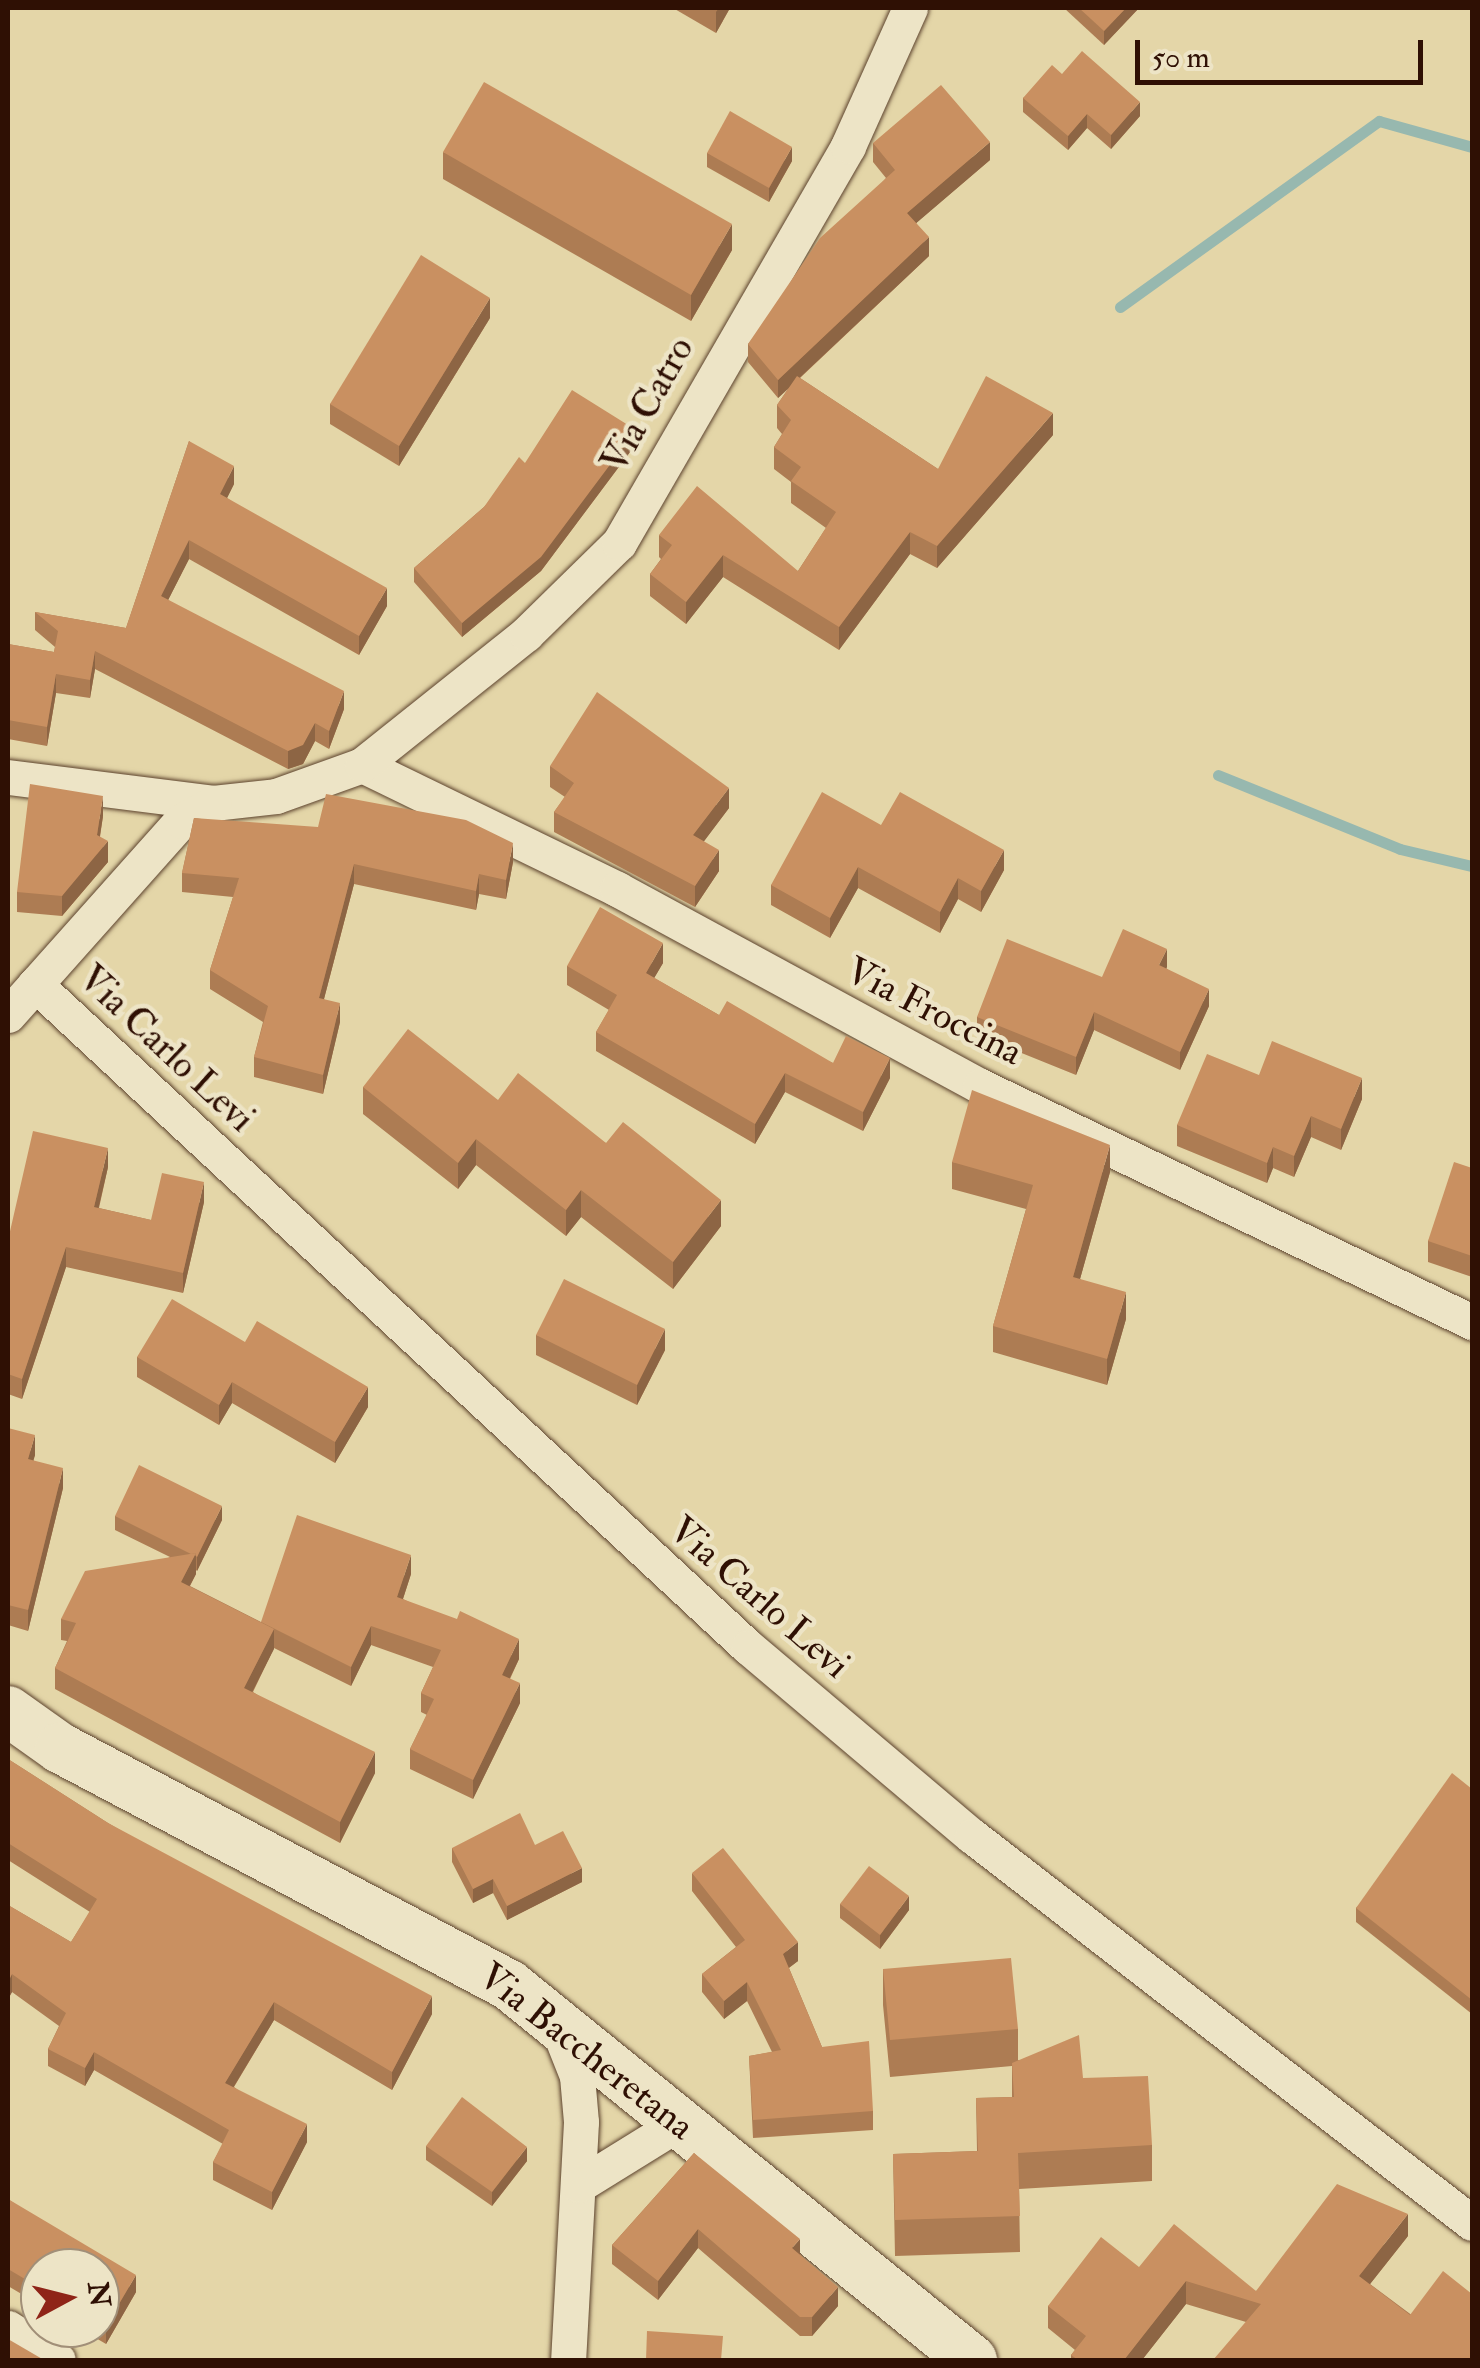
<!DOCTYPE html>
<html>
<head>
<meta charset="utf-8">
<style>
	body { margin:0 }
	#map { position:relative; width:1480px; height:2368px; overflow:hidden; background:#e4d6a8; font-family:"IM FELL Double Pica",serif }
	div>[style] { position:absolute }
	.stream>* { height:11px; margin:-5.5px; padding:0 5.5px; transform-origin:5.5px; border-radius:5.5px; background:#97b8af }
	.roads { filter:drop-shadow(0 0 2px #5c422d) drop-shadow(0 0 2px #5c422d) }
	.street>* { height:35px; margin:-17.5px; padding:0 17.5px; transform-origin:17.5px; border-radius:17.5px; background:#ede4c6 }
	.secondary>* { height:50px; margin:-25px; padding:0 25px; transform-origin:25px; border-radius:25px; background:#ede4c6 }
	.wall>* { inset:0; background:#ad7c53 }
	.shaded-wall>* { inset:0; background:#8d6544 }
	.building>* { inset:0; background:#c99061 }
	span { translate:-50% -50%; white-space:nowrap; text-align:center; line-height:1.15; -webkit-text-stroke:9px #ede4c6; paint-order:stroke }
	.street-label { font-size:38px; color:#2f1004 }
	.frame { position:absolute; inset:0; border:10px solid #2f1004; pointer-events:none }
	.north { position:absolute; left:20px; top:2248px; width:100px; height:100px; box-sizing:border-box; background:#ede4c6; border:2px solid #a18f78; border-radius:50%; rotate:83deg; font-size:28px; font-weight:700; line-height:40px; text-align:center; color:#2f1004 }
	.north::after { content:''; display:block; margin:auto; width:35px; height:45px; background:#8f2418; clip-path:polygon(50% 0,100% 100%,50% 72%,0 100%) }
	.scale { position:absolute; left:1135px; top:40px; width:288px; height:45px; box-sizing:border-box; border:5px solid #2f1004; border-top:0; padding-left:12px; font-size:30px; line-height:35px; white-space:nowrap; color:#2f1004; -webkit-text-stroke:8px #ede4c6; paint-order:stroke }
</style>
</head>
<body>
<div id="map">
	<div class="stream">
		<i style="left:1120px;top:307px;width:319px;rotate:-35.7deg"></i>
		<i style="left:1379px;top:121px;width:97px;rotate:15.6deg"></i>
		<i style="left:1218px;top:775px;width:196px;rotate:22.1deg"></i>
		<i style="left:1400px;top:849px;width:74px;rotate:13.3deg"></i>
	</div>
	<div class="roads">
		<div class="street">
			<i style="left:362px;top:765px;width:284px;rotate:25.9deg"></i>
			<i style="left:617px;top:889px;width:413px;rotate:28.5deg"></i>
			<i style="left:980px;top:1086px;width:546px;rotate:25.63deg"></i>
			<i style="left:8px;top:777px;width:207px;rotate:7.2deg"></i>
			<i style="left:213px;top:803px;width:63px;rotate:-6.3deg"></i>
			<i style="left:276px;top:796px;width:91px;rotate:-19.8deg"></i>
			<i style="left:362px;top:765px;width:210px;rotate:-38.6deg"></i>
			<i style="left:526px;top:634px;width:130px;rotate:-44.4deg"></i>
			<i style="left:619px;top:543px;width:458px;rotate:-60deg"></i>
			<i style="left:848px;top:146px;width:151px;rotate:-65.8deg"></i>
			<i style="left:35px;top:984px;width:974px;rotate:42.92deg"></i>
			<i style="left:748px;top:1647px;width:293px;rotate:40.2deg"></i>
			<i style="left:972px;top:1836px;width:632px;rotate:37.74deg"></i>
			<i style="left:8px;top:1015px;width:260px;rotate:-48.3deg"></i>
			<i style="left:181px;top:821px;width:37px;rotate:-29deg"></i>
			<i style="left:558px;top:2028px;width:52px;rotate:68.4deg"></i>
			<i style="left:577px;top:2076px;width:46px;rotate:85deg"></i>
			<i style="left:581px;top:2122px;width:238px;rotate:93.1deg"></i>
			<i style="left:579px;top:2185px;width:118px;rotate:-31.8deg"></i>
			<i style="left:8px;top:2328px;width:59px;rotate:32.6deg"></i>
		</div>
		<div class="secondary">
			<i style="left:8px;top:1711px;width:64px;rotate:35.4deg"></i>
			<i style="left:60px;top:1748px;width:508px;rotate:27.83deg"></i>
			<i style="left:509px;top:1985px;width:596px;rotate:39.01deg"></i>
		</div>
	</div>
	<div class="wall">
		<i style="clip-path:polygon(673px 8px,730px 8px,716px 33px)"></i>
		<i style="clip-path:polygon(1064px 8px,1139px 8px,1104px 45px)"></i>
		<i style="clip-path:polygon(1062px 74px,1140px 116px,1111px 149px,1087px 128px,1068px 150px,1023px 112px,1023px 98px)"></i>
		<i style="clip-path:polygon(873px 143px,990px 160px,916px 223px,929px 256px,800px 378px,938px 469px,1053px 435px,937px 568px,910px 554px,839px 650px,723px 577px,686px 624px,650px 596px,650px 574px,661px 559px,659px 557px,659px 535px,798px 571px,826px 528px,791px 503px,791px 482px,774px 469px,774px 447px,782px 434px,777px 428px,777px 405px,788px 389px,778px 398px,748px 362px,748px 344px,886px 178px,873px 162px)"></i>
		<i style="clip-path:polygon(443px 152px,732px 250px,691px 321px,443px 179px)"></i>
		<i style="clip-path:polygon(707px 153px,792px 161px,769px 202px,707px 167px)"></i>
		<i style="clip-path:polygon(490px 318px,399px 466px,330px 424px,330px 404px)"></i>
		<i style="clip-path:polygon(189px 441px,234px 484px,227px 498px,387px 606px,359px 655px,189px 559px,168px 600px,344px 709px,329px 749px,315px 741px,303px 764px,288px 769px,95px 669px,90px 698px,56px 693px,47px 746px,8px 739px,8px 644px,54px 652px,55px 647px,35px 630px,35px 612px,126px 628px)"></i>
		<i style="clip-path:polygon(636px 444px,541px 571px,462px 637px,414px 582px,414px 568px,484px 507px,525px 463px)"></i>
		<i style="clip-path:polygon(550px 766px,729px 808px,703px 842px,719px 871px,695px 907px,554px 832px,554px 812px,565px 797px,550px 787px)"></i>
		<i style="clip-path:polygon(103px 816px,100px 837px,108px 862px,62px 916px,17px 912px,17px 892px)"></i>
		<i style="clip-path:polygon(194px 818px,513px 862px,506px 899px,479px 894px,476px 910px,354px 884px,324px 999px,340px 1022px,323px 1094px,254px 1077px,254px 1057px,263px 1022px,210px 989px,210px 970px,233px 897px,182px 892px,182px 873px)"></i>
		<i style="clip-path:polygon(881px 825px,1004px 870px,981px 912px,958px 899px,940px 933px,858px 888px,830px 938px,771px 905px,771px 885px)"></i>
		<i style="clip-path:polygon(663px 963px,654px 978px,719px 1015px,833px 1063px,890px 1078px,863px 1131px,785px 1092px,755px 1144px,596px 1051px,596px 1032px,609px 1010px,567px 985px,567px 966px)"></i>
		<i style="clip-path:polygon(1167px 967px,1166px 968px,1209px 1006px,1180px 1070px,1094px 1030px,1076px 1075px,977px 1035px,977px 1017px,1102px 977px)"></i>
		<i style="clip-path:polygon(1259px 1075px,1362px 1099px,1341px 1150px,1311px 1137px,1294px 1177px,1273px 1168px,1267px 1183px,1177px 1146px,1177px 1125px)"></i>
		<i style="clip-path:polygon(363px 1087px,498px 1100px,606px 1143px,721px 1226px,673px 1289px,581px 1217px,566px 1236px,476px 1165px,458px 1189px,363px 1114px)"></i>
		<i style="clip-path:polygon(952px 1162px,1110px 1172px,1080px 1279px,1126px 1319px,1107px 1385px,993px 1352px,993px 1326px,1026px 1209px,952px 1189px)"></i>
		<i style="clip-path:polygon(108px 1167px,99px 1208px,151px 1220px,204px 1202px,183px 1293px,66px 1267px,22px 1399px,8px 1394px,8px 1240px)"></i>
		<i style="clip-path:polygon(1472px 1168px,1472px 1277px,1428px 1262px,1428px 1241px)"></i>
		<i style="clip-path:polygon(536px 1335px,665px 1350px,637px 1405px,536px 1355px)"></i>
		<i style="clip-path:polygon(245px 1342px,368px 1407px,335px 1463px,232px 1403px,219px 1425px,137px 1377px,137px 1357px)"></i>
		<i style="clip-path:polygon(8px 1428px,35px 1455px,33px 1460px,63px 1488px,28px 1631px,8px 1625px)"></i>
		<i style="clip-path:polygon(115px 1516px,222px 1520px,197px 1571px,196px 1570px,196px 1574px,190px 1586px,261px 1622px,411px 1574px,403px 1599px,519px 1659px,510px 1679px,520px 1703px,473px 1799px,410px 1769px,410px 1749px,427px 1715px,421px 1712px,421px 1693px,433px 1667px,371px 1645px,351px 1686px,274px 1648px,253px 1692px,375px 1773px,340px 1843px,55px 1689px,55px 1668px,67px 1641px,61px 1640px,61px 1619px,170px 1557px,115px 1530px)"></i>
		<i style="clip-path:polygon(8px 1759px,108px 1823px,432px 2014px,392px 2090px,274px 2020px,234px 2087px,307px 2142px,272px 2210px,213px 2180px,213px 2162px,223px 2144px,94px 2070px,85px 2086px,48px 2066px,48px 2049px,59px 2026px,12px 1992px,8px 1999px,8px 1905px,71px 1942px,90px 1912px,8px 1860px)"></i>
		<i style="clip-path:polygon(1472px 1789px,1472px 2014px,1356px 1922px,1356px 1908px)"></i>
		<i style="clip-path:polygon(535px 1845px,582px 1882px,507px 1920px,493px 1893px,473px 1903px,452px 1862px,452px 1848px)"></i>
		<i style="clip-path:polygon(692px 1873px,798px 1961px,789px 1968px,822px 2047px,873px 2111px,873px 2130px,753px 2138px,749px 2056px,772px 2052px,747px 2001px,724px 2019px,702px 1992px,702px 1974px,736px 1947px,692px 1891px)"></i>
		<i style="clip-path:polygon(840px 1904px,909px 1910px,880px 1949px,840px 1918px)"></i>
		<i style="clip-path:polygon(883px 1969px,1018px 2029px,1018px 2060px,1083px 2078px,1152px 2145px,1152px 2181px,1019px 2189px,1020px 2252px,895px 2256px,893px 2154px,977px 2151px,976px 2098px,1012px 2097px,1012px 2066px,890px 2077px,883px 2005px)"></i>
		<i style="clip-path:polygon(426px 2146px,527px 2161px,492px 2206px,426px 2160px)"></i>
		<i style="clip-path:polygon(694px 2153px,800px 2254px,838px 2306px,812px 2336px,800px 2336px,698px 2248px,658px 2300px,612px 2264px,612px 2245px)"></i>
		<i style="clip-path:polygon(8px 2199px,136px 2292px,106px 2344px,79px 2328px,100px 2328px,100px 2268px,40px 2268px,40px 2305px,8px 2286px)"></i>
		<i style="clip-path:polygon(1408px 2236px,1370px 2284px,1472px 2360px,1246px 2322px,1186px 2304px,1142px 2360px,1071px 2360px,1071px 2355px,1075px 2350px,1048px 2328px,1048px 2306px,1139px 2267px,1256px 2291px)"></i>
	</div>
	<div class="shaded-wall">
		<i style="clip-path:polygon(719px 8px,730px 8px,716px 33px,716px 12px)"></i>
		<i style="clip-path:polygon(1126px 8px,1139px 8px,1104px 45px,1104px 31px)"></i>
		<i style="clip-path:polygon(1140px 102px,1140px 116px,1111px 149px,1111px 135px)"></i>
		<i style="clip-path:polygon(1087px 114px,1087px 128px,1068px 150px,1068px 136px)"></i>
		<i style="clip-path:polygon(990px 142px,990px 160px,907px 231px,907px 213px)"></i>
		<i style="clip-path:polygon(792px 147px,792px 161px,769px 202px,769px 188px)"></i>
		<i style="clip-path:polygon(732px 224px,732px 250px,691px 321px,691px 295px)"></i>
		<i style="clip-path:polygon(929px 237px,929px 256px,778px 398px,778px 380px)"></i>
		<i style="clip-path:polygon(490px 298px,490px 318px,399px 466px,399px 446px)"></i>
		<i style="clip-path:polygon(1053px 413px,1053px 435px,937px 568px,937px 546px)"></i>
		<i style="clip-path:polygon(636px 430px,636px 444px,541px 571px,462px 637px,462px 623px)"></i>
		<i style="clip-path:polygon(234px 466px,234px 484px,220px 512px,220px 494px)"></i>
		<i style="clip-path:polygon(910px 532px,910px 554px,839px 650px,839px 627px)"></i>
		<i style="clip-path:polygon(189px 540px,189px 559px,161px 614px,161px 596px)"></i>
		<i style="clip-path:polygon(723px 555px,723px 577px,686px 624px,686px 602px)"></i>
		<i style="clip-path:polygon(387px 588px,387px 606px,359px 655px,359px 636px)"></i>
		<i style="clip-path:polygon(95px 651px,95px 669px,90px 698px,90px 680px)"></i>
		<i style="clip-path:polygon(56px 674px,56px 693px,47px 746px,47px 727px)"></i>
		<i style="clip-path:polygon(344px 691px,344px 709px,329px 749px,329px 731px)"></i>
		<i style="clip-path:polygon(315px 723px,315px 741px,303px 764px,288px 769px,288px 751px)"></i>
		<i style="clip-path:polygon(729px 788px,729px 808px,693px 856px,693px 835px)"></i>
		<i style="clip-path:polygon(103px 796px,103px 816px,97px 854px,108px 841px,108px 862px,62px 916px,62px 896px,97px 835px)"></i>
		<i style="clip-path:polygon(513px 843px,513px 862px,506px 899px,506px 880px)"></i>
		<i style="clip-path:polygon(719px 850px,719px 871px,695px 907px,695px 886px)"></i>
		<i style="clip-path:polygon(1004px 850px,1004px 870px,981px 912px,981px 891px)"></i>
		<i style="clip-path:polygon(354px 864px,354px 884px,319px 1018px,319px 998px)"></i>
		<i style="clip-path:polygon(858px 867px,858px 888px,830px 938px,830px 918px)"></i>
		<i style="clip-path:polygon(479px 874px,479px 894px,476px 910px,476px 891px)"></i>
		<i style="clip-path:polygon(958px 878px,958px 899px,940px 933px,940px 912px)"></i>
		<i style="clip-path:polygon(663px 943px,663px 963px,646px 992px,646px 973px)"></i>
		<i style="clip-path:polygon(1167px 949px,1167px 967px,1159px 983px,1159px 965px)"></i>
		<i style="clip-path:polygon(1209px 989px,1209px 1006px,1180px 1070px,1180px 1052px)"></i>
		<i style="clip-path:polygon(340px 1003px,340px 1022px,323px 1094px,323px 1075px)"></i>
		<i style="clip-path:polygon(1094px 1012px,1094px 1030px,1076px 1075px,1076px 1057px)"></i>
		<i style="clip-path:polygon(890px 1058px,890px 1078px,863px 1131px,863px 1112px)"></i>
		<i style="clip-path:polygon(785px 1073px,785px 1092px,755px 1144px,755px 1124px)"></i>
		<i style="clip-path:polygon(1362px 1078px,1362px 1099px,1341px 1150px,1341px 1129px)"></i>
		<i style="clip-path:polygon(1311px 1116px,1311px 1137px,1294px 1177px,1294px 1156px)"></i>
		<i style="clip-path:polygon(476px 1139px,476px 1165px,458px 1189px,458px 1163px)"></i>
		<i style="clip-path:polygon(1110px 1145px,1110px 1172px,1073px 1304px,1073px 1277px)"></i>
		<i style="clip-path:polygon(1273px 1147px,1273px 1168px,1267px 1183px,1267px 1163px)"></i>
		<i style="clip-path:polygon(108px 1148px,108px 1167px,94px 1227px,94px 1207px)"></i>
		<i style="clip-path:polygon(204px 1182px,204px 1202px,183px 1293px,183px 1273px)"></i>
		<i style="clip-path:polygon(581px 1190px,581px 1217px,566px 1236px,566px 1210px)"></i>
		<i style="clip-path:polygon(721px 1200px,721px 1226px,673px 1289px,673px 1262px)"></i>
		<i style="clip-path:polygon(66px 1247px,66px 1267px,22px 1399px,22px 1379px)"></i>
		<i style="clip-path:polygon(1126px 1292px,1126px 1319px,1107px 1385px,1107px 1359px)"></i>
		<i style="clip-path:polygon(665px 1329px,665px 1350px,637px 1405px,637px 1385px)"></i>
		<i style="clip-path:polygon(232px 1382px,232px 1403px,219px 1425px,219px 1405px)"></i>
		<i style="clip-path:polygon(368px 1387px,368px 1407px,335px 1463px,335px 1442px)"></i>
		<i style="clip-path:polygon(35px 1435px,35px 1455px,28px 1480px,28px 1459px)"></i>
		<i style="clip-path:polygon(63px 1468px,63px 1488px,28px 1631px,28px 1610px)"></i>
		<i style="clip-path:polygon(222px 1506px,222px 1520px,197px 1571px,197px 1557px)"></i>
		<i style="clip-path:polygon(196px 1553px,196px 1574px,181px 1602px,181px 1582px)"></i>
		<i style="clip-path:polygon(411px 1555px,411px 1574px,397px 1617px,397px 1597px)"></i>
		<i style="clip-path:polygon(371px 1626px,371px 1645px,351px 1686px,351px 1667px)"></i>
		<i style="clip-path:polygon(274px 1629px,274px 1649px,244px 1708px,244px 1688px)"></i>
		<i style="clip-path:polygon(519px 1639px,519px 1659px,502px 1694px,502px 1675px)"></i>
		<i style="clip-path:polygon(520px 1683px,520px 1703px,473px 1799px,473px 1780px)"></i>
		<i style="clip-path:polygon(375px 1752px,375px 1773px,340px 1843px,340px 1822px)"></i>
		<i style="clip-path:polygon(582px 1868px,582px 1882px,507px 1920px,507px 1906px)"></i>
		<i style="clip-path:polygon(493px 1879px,493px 1893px,473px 1903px,473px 1889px)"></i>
		<i style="clip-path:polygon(909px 1896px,909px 1910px,880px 1949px,880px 1935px)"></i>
		<i style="clip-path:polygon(798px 1942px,798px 1961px,783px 1972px,783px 1954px)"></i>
		<i style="clip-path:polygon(12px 1974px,12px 1992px,8px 1999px,8px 1982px)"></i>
		<i style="clip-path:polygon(747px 1982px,747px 2001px,724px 2019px,724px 2001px)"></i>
		<i style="clip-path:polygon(432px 1996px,432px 2014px,392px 2090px,392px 2072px)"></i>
		<i style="clip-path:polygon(274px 2002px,274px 2020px,225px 2101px,225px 2083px)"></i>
		<i style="clip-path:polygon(94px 2052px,94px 2070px,85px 2086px,85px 2068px)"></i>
		<i style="clip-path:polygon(307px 2124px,307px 2142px,272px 2210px,272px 2192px)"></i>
		<i style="clip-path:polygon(527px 2147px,527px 2161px,492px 2206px,492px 2192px)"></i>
		<i style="clip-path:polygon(1408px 2214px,1408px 2236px,1359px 2298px,1359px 2276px)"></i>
		<i style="clip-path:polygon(698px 2229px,698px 2248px,658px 2300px,658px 2281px)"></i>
		<i style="clip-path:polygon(800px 2239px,800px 2258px,792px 2248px)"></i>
		<i style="clip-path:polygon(136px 2275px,136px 2292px,106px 2344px,106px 2326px)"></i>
		<i style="clip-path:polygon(1186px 2281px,1186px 2304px,1142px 2360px,1124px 2360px)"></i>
		<i style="clip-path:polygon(838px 2287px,838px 2306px,812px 2336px,812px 2317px)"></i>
	</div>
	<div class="building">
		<i style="clip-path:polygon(1079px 8px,1126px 8px,1104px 31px)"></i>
		<i style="clip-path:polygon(1082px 51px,1140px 102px,1111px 135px,1087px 114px,1068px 136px,1023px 98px,1052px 65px,1062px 74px)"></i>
		<i style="clip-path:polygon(484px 82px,732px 224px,691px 295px,443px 152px)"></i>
		<i style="clip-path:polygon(941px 85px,990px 142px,907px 213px,929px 237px,778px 380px,748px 344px,820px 238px,895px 170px,873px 143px)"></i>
		<i style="clip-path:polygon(730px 111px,792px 147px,769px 188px,707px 153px)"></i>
		<i style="clip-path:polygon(421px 255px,490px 298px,399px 446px,330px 404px)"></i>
		<i style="clip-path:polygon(797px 376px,938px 469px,986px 376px,1053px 413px,937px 546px,910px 532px,839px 627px,723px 555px,686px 602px,650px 574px,672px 545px,659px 535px,697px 486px,798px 571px,836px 512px,791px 481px,801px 467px,774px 447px,791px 420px,777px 405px)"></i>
		<i style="clip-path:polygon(572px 390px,636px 430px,541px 557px,462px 623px,414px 568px,484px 507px,519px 457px,525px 463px)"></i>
		<i style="clip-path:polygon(189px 441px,234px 466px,220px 494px,387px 588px,359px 636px,189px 540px,161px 596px,344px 691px,329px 731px,315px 723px,303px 745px,288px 751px,95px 651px,90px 680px,56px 674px,47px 727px,8px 720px,8px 644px,54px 652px,58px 631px,35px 612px,126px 628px)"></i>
		<i style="clip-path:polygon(597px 692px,729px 788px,693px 835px,719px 850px,695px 886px,554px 812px,574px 783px,550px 766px)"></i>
		<i style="clip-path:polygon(30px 784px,103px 796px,97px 835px,108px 841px,62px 896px,17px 892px)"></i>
		<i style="clip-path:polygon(822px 792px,881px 825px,900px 792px,1004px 850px,981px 891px,958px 878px,940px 912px,858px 867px,830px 918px,771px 885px)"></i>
		<i style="clip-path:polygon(326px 794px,466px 820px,513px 843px,506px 880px,479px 874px,476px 891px,354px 864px,319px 998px,340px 1003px,323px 1075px,254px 1057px,268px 1006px,210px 970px,239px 878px,182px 873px,194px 818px,318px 827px)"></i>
		<i style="clip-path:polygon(600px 907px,663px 943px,646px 973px,719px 1015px,727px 1001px,833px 1063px,846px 1036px,890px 1058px,863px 1112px,785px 1073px,755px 1124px,596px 1032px,617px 995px,567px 966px)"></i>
		<i style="clip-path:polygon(1123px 929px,1167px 949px,1159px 965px,1209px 989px,1180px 1052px,1094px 1012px,1076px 1057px,977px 1017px,1007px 939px,1102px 977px)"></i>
		<i style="clip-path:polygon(408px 1029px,498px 1100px,518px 1073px,606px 1143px,623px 1122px,721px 1200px,673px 1262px,581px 1190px,566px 1210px,476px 1139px,458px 1163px,363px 1087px)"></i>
		<i style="clip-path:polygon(1272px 1041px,1362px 1078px,1341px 1129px,1311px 1116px,1294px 1156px,1273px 1147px,1267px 1163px,1177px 1125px,1207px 1054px,1259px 1075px)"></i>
		<i style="clip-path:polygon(972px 1090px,1110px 1145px,1073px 1277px,1126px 1292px,1107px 1359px,993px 1326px,1033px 1185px,952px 1162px)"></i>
		<i style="clip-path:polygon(33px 1131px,108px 1148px,94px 1207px,151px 1220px,162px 1173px,204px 1182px,183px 1273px,66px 1247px,22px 1379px,8px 1374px,8px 1240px)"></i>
		<i style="clip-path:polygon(1454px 1162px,1472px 1168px,1472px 1256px,1428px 1241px)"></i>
		<i style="clip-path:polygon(564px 1279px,665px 1329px,637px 1385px,536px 1335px)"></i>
		<i style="clip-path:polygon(172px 1299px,245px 1342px,257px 1321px,368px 1387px,335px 1442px,232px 1382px,219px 1405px,137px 1357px)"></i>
		<i style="clip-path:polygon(8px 1428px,35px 1435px,28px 1459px,63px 1468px,28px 1610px,8px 1605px)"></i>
		<i style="clip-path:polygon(139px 1465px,222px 1506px,197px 1557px,195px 1555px,196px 1553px,191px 1554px,115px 1516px)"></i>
		<i style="clip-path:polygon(297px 1515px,411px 1555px,397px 1597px,457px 1619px,460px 1611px,519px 1639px,502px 1675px,520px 1683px,473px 1780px,410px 1749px,434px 1699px,421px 1693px,441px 1650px,371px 1626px,351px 1667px,261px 1622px)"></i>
		<i style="clip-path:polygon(196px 1553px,181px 1582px,274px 1629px,244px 1688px,375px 1752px,340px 1822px,55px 1668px,76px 1623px,61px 1619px,85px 1571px)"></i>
		<i style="clip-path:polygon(8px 1759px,108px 1823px,432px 1996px,392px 2072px,274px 2002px,225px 2083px,307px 2124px,272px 2192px,213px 2162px,229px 2130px,94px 2052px,85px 2068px,48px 2049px,66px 2013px,12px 1974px,8px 1982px,8px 1905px,71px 1942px,97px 1899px,8px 1843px)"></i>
		<i style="clip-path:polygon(1452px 1773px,1472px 1789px,1472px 2000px,1356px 1908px)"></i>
		<i style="clip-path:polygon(520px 1813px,535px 1845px,563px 1831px,582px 1868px,507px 1906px,493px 1879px,473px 1889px,452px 1848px)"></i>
		<i style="clip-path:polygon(723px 1848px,798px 1942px,783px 1954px,822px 2047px,869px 2041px,873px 2111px,753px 2120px,749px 2056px,781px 2050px,747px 1982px,724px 2001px,702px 1974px,745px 1940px,692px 1873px)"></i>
		<i style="clip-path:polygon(869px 1866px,909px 1896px,880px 1935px,840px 1904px)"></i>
		<i style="clip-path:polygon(1011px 1958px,1018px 2029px,890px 2040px,883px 1969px)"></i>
		<i style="clip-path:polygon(1079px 2035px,1083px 2078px,1148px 2076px,1152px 2145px,1018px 2153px,1020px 2216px,895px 2220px,893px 2154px,978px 2151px,976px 2098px,1014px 2097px,1012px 2063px)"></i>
		<i style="clip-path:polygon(462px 2097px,527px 2147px,492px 2192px,426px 2146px)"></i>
		<i style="clip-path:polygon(694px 2153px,800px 2239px,792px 2248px,838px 2287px,812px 2317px,800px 2317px,698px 2229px,658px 2281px,612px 2245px)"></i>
		<i style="clip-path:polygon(1337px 2184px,1408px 2214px,1359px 2276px,1410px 2315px,1443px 2271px,1472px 2294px,1472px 2360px,1213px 2360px,1261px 2304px,1186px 2281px,1124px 2360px,1078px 2360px,1071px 2355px,1086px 2336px,1048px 2306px,1101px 2237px,1139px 2267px,1174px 2224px,1256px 2291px)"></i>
		<i style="clip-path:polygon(8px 2199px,136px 2275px,106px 2326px,100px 2323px,100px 2268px,40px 2268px,40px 2288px,8px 2269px)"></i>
		<i style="clip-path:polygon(647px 2331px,723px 2336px,721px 2360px,646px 2360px)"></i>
		<i style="clip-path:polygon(8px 2339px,44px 2360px,8px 2360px)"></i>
	</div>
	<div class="street-label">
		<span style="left:648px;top:405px;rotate:-61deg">Via Catro</span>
		<span style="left:934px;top:1012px;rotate:27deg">Via Froccina</span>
		<span style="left:166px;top:1049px;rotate:43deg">Via Carlo Levi</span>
		<span style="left:759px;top:1598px;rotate:41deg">Via Carlo Levi</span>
		<span style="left:586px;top:2052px;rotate:38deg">Via Baccheretana</span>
	</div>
	<div class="frame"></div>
	<div class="north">N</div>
	<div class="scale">50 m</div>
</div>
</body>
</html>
